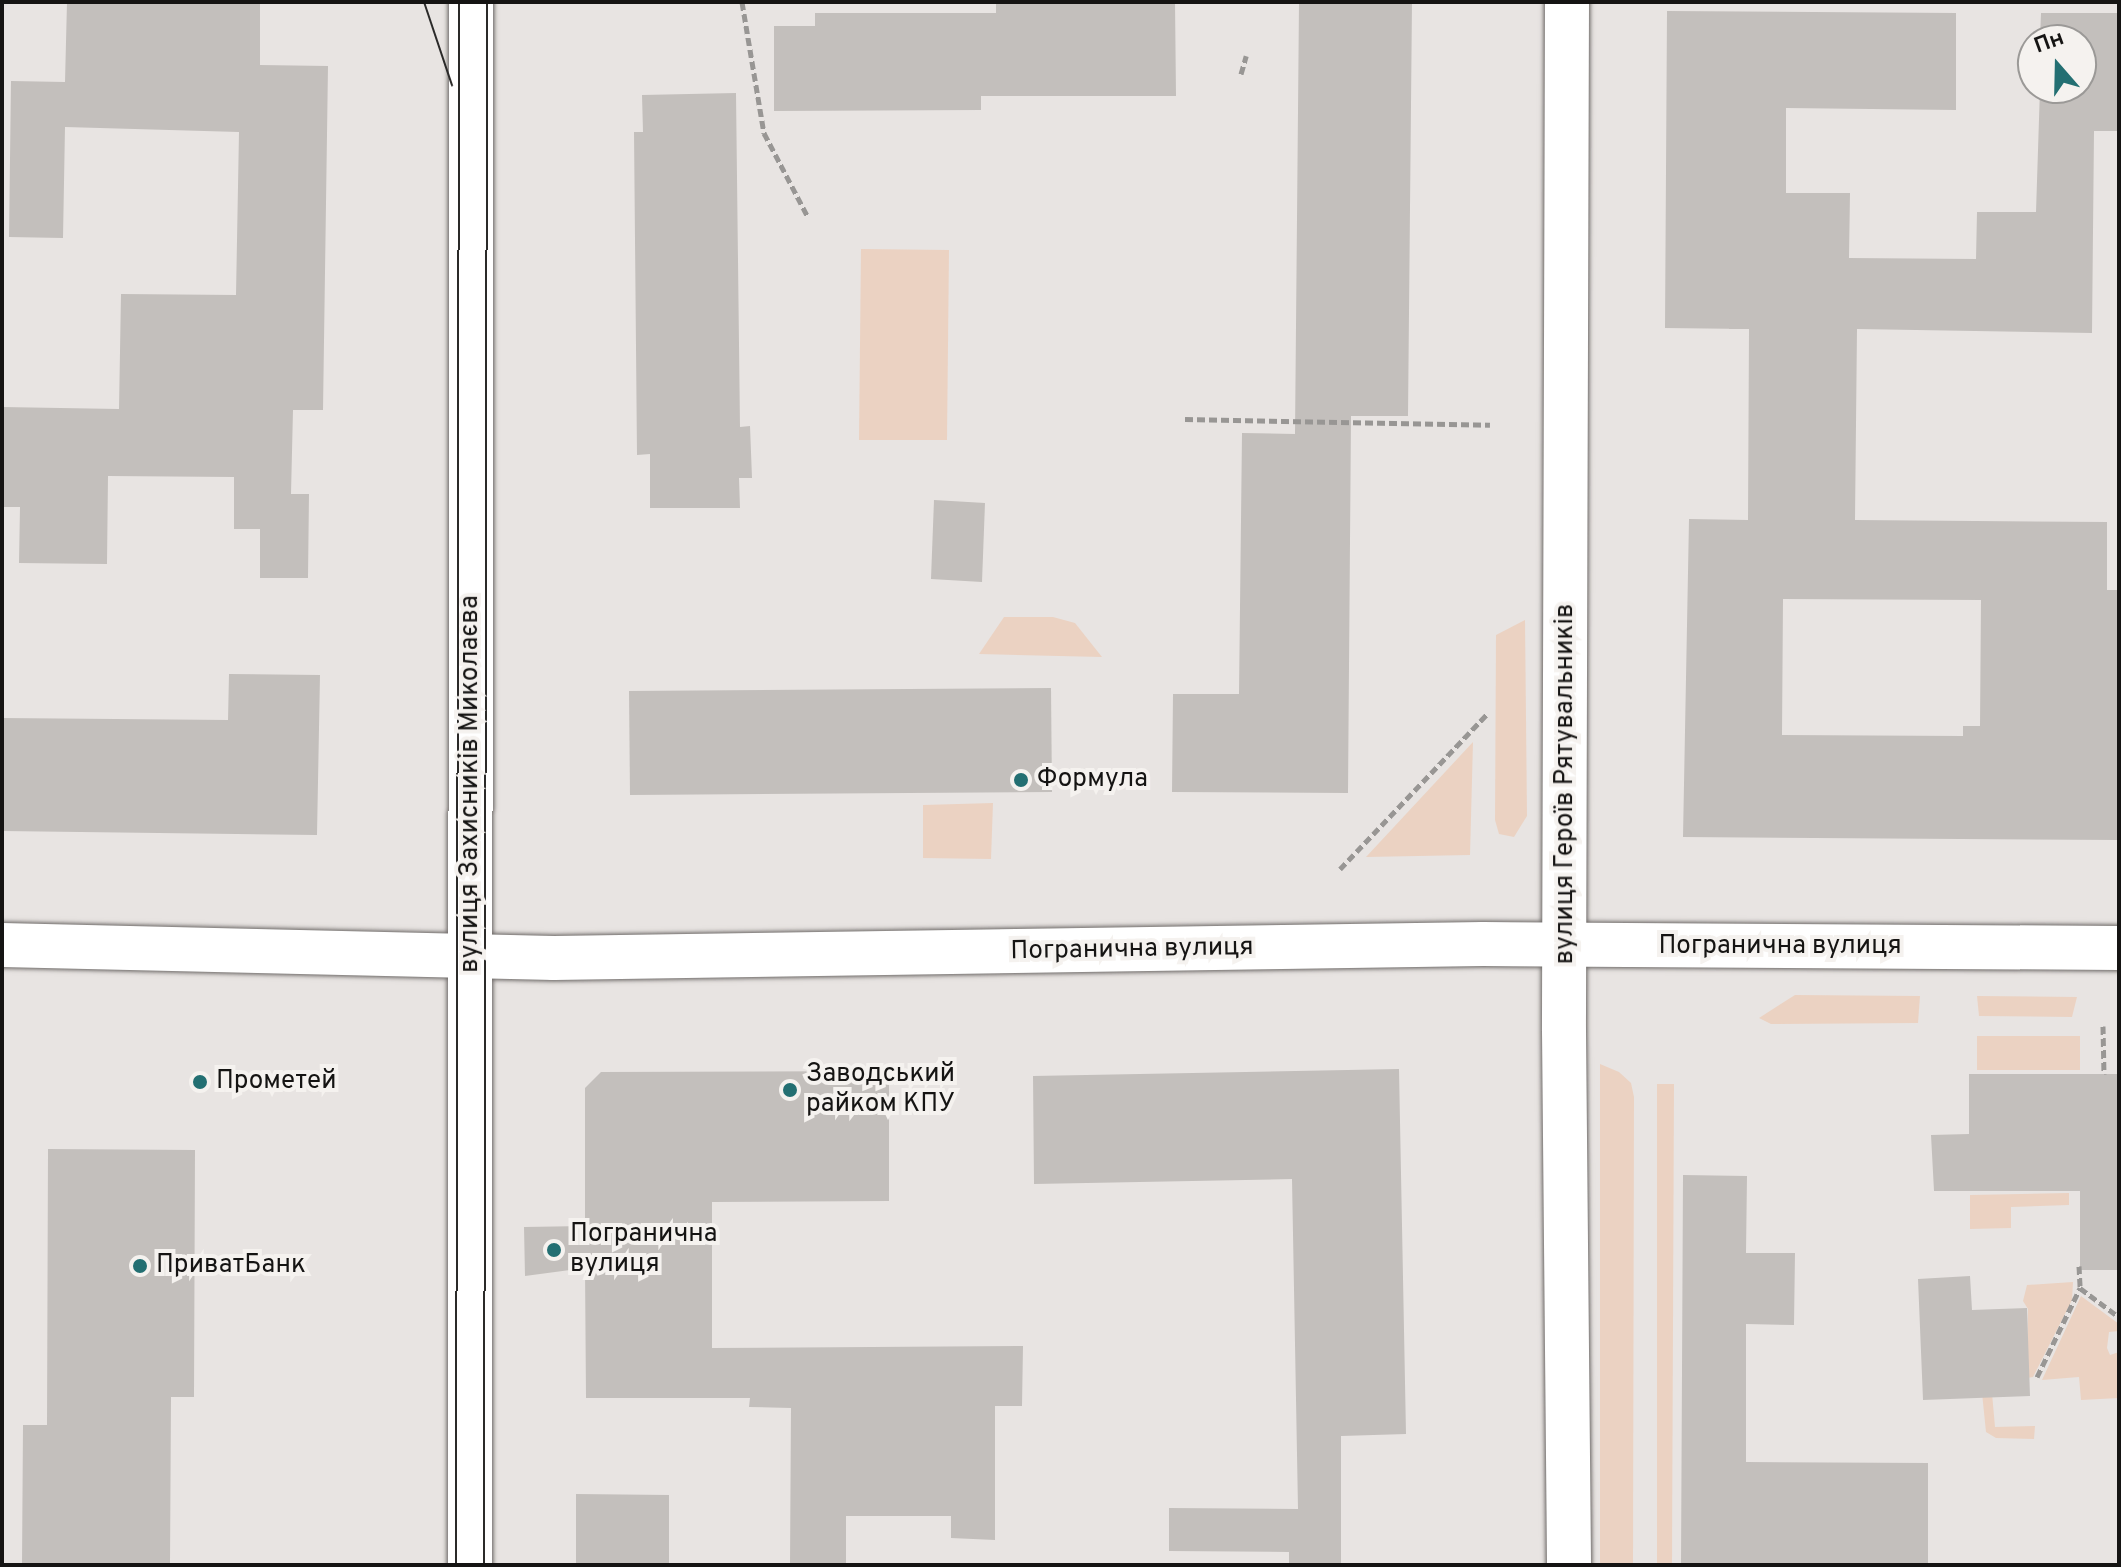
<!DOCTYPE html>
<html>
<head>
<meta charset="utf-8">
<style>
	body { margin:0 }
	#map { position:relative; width:2121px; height:1567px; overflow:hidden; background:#e8e4e2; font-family:Overpass,sans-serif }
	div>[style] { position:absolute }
	.green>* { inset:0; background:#ebd2c2 }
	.building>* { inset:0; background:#c3bfbc }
	.path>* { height:5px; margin-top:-2.5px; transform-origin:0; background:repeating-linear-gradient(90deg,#989694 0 8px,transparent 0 12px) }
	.roads { filter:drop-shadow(0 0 2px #706c6a) drop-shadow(0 0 2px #706c6a) }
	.street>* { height:44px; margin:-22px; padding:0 22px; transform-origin:22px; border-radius:22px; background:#fff }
	.secondary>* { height:44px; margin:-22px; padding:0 22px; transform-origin:22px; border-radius:22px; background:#fff }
	.tram>* { height:2px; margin:-1px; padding:0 1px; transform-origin:1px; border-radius:1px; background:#2b2a29 }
	.dots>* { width:22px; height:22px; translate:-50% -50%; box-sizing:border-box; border:4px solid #f5f2ef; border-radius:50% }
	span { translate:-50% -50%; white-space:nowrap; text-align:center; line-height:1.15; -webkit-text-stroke:8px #f5f2ef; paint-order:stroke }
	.poi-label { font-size:26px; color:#151413 }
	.left { translate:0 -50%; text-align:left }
	.street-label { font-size:26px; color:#151413 }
	.frame { position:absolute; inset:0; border:4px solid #151413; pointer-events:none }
	.north { position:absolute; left:2017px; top:24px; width:80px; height:80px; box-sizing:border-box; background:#f5f2ef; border:2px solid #9b9997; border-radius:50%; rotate:340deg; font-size:22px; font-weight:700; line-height:32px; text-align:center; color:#151413 }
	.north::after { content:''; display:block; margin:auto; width:28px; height:36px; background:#236f72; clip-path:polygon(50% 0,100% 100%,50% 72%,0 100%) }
</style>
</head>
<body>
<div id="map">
	<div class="green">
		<i style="clip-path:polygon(861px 249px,949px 250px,947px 440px,859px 440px)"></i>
		<i style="clip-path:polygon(1004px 617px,1053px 617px,1075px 623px,1102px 657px,979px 654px)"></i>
		<i style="clip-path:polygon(1525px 620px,1527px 816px,1514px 837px,1499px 834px,1495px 820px,1496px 635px)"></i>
		<i style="clip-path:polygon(1473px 742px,1470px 855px,1366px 857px)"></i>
		<i style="clip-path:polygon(993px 803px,991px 859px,923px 858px,923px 805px)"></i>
		<i style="clip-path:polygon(1795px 995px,1920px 996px,1918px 1023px,1771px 1024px,1759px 1018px)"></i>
		<i style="clip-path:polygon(1977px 996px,2077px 997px,2072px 1017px,1979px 1016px)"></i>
		<i style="clip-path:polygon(1977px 1036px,2080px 1036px,2080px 1070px,1977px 1070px)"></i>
		<i style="clip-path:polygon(1600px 1064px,1619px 1072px,1631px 1083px,1634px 1097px,1633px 1565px,1600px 1565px)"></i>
		<i style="clip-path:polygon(1657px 1084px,1674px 1084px,1672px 1565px,1657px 1565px)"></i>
		<i style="clip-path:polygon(2069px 1193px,2069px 1205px,2011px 1207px,2011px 1228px,1970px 1229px,1970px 1195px)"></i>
		<i style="clip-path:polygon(2073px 1282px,2072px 1300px,2033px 1377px,2027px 1378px,2028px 1309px,2023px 1301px,2027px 1285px)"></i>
		<i style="clip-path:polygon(2081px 1296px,2119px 1324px,2119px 1331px,2109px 1332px,2107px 1348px,2110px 1355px,2119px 1352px,2119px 1398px,2081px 1400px,2079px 1377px,2042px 1380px)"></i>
		<i style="clip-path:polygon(1991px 1382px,1995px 1427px,2035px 1426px,2034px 1439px,1996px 1438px,1986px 1432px,1981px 1383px)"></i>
	</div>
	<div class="building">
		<i style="clip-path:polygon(67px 2px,260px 2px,260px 65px,328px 66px,323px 410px,293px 410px,291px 494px,309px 494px,308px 578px,260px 578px,260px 529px,234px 529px,234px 477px,108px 476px,107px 564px,19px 563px,20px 507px,2px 507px,2px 407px,119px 409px,121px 294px,236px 295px,239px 132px,65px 127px,63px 238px,9px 237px,11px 81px,65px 82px)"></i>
		<i style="clip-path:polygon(996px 2px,1175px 2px,1176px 96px,981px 96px,981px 110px,774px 111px,774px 26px,815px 26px,815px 13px,996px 13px)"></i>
		<i style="clip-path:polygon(1299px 2px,1412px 2px,1408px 416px,1351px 416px,1348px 793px,1172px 792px,1173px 694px,1239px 694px,1242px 433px,1295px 434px)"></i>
		<i style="clip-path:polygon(evenodd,1667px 11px,1956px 13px,1956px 110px,1786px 108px,1786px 193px,1850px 193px,1849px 258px,1976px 259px,1977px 212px,2036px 212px,2040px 88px,2081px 88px,2081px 40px,2040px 40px,2041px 13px,2119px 13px,2119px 131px,2094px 131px,2092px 333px,1857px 329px,1855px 520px,2107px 522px,2107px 590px,2119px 590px,2119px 840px,1683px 837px,1689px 519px,1748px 520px,1749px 329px,1665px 328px,1667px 11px,1783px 599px,1981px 600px,1980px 726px,1963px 726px,1963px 736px,1782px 735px,1783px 599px)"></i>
		<i style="clip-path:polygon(736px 93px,740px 427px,750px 426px,752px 478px,739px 478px,740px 508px,650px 508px,650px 454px,637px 455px,634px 132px,643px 132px,642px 95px)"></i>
		<i style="clip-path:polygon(934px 500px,985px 503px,982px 582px,931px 579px)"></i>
		<i style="clip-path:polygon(229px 674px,320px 675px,317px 835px,2px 831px,2px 718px,228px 720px)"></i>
		<i style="clip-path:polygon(1051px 688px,1052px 792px,630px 795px,629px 691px)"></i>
		<i style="clip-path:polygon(1399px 1069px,1406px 1434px,1341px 1436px,1341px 1565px,1289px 1565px,1289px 1552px,1169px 1551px,1169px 1508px,1298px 1509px,1292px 1179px,1034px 1184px,1033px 1076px)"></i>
		<i style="clip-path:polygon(889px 1071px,889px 1201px,712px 1202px,712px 1348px,1023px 1346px,1022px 1406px,995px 1406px,995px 1540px,951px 1538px,951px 1516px,846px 1516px,846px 1565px,790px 1565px,791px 1408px,749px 1407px,750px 1398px,586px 1398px,585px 1268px,525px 1276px,524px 1227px,585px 1226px,585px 1088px,601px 1072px)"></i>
		<i style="clip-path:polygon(1969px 1074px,2119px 1074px,2119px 1270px,2080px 1270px,2080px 1191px,1934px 1191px,1931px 1135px,1969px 1134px)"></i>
		<i style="clip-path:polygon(48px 1149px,195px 1150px,194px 1397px,171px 1397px,170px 1565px,22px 1565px,23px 1425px,47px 1425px)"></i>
		<i style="clip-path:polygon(1683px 1175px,1747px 1176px,1746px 1253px,1795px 1253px,1794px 1325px,1746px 1324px,1746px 1462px,1928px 1463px,1928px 1565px,1681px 1565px)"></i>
		<i style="clip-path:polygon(1970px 1276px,1972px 1310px,2027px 1308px,2030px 1396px,1923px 1400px,1918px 1279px)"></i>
		<i style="clip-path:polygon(576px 1494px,669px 1495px,669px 1565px,576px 1565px)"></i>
	</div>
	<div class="path">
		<i style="left:742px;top:2px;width:133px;rotate:80.5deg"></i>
		<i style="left:764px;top:133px;width:95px;rotate:62.4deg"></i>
		<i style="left:1241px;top:74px;width:19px;rotate:-74deg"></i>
		<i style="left:1185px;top:419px;width:305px;rotate:1.1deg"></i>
		<i style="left:1340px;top:869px;width:214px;rotate:-46.5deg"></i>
		<i style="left:2103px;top:1026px;width:48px;rotate:88.8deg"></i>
		<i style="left:2079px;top:1266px;width:22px;rotate:87deg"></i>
		<i style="left:2080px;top:1288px;width:49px;rotate:36.6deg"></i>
		<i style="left:2037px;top:1377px;width:99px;rotate:-64.2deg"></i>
	</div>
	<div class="roads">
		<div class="street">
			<i style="left:1567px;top:2px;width:1029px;rotate:90.17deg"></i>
			<i style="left:1564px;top:1031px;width:534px;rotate:89.46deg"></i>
			<i style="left:470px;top:1565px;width:1563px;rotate:-89.96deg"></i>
		</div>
		<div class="secondary">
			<i style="left:2px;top:945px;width:552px;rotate:1.35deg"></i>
			<i style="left:554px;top:958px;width:929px;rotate:-0.86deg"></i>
			<i style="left:1483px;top:944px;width:636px;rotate:0.36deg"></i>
		</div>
	</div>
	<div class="tram">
		<i style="left:424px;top:2px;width:88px;rotate:71.4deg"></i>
		<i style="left:456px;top:1565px;width:1563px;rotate:-89.89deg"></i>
		<i style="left:484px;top:1565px;width:1563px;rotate:-89.89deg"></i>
	</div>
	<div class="dots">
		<i style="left:1021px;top:780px;background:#236f72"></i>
		<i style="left:200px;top:1082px;background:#236f72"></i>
		<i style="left:790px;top:1090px;background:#236f72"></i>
		<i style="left:554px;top:1250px;background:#236f72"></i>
		<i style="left:140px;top:1266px;background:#236f72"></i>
	</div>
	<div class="poi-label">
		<span class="left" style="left:1037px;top:780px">Формула</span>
		<span class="left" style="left:806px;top:1090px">Заводський<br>райком КПУ</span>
		<span class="left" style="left:216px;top:1082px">Прометей</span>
		<span class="left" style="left:570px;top:1250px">Погранична<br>вулиця</span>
		<span class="left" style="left:156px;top:1266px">ПриватБанк</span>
	</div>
	<div class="street-label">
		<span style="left:471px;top:784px;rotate:-90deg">вулиця Захисників Миколаєва</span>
		<span style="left:1566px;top:784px;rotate:-90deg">вулиця Героїв Рятувальників</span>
		<span style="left:1780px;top:947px">Погранична вулиця</span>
		<span style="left:1132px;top:950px;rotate:-1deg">Погранична вулиця</span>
	</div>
	<div class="frame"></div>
	<div class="north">Пн</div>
</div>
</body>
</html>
